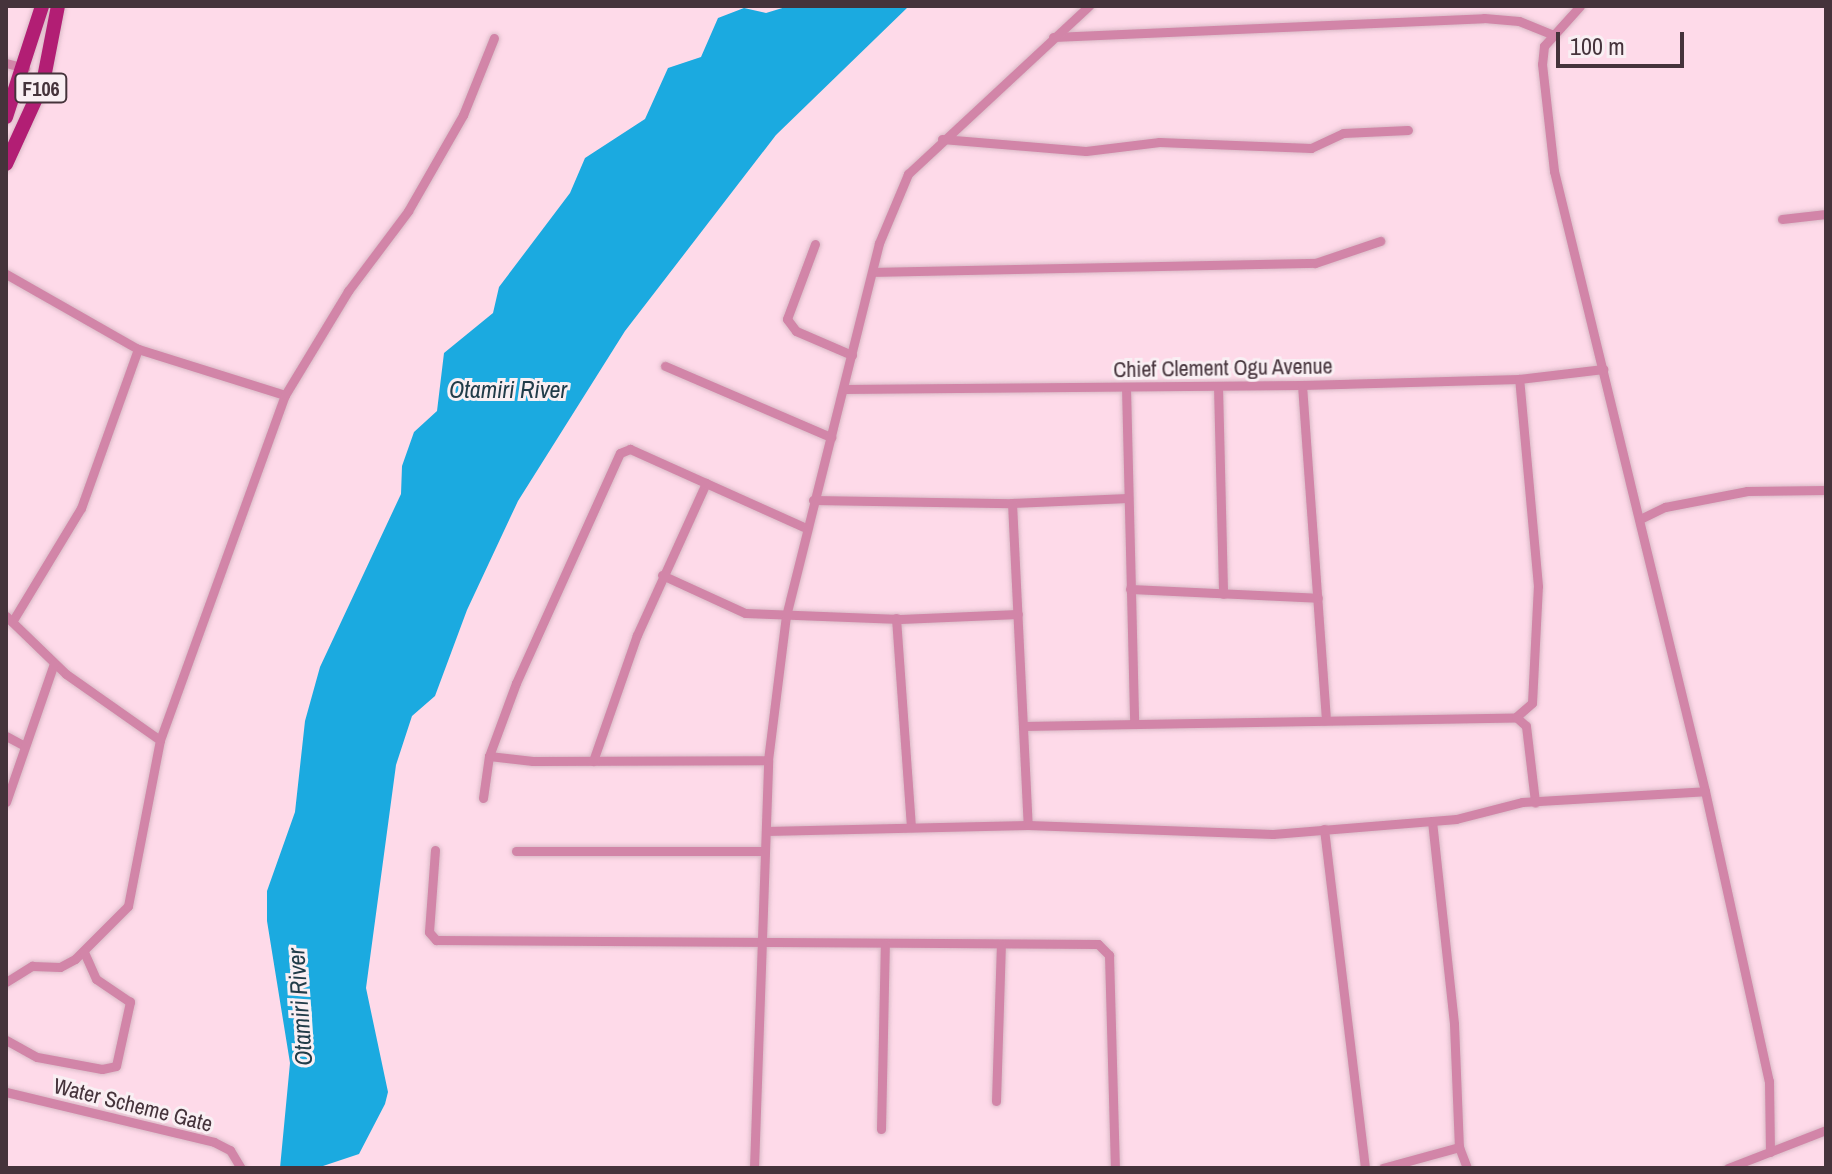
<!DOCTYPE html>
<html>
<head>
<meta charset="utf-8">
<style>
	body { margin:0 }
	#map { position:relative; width:1832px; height:1174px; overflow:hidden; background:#fedae9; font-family:"Archivo Narrow",sans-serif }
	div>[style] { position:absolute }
	.water>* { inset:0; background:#1baae0 }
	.roads { filter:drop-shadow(0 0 2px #d9b9c6) drop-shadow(0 0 2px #d9b9c6) }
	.street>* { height:9px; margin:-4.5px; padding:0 4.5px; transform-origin:4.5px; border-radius:4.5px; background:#d285a8 }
	.primary>* { height:14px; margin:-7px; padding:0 7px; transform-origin:7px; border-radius:7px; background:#b21e74 }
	span { translate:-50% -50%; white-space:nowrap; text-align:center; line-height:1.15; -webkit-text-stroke:6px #f9eff3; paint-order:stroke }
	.shield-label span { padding:2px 6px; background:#f9eff3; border:2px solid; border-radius:6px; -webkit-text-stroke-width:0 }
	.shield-label { font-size:20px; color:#45333b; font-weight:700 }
	.street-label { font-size:22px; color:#45333b }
	.water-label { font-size:24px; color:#213c49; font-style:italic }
	.frame { position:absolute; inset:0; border:8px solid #45333b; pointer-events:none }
	.scale { position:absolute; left:1556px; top:32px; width:128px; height:36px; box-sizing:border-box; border:4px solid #45333b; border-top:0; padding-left:10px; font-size:24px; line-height:28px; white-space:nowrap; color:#45333b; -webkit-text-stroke:6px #f9eff3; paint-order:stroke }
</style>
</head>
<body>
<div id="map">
	<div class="water">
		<i style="clip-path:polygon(789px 6px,909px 6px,776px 135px,625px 331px,518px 501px,467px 610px,435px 696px,412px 716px,396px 765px,366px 988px,388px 1092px,385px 1104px,359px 1154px,317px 1168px,280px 1168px,290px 1063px,267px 921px,267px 891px,295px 812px,305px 721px,320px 667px,401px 494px,402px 466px,414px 432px,437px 411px,444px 353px,493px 313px,499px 287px,570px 193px,585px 158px,645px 119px,668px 68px,701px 57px,718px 18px,744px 8px,766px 13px)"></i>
	</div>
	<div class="roads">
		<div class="street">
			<i style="left:1580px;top:6px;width:54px;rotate:132deg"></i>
			<i style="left:1544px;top:46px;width:18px;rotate:96deg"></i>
			<i style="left:1542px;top:64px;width:108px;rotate:83.6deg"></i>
			<i style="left:1554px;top:171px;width:638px;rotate:76.31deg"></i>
			<i style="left:1705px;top:791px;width:297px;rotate:77.6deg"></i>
			<i style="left:1769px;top:1081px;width:71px;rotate:89.2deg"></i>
			<i style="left:1053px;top:37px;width:431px;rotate:-2.5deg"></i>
			<i style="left:1484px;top:18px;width:35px;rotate:5deg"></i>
			<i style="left:1519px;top:21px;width:37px;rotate:22deg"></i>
			<i style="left:6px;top:63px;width:20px;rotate:15deg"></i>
			<i style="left:942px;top:139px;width:144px;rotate:4.8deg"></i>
			<i style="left:1086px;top:151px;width:74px;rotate:-7deg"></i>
			<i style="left:1159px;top:142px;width:152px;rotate:2.3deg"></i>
			<i style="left:1311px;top:148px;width:35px;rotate:-25deg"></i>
			<i style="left:1343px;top:133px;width:65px;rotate:-2.6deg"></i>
			<i style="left:1782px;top:219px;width:44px;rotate:-6.5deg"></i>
			<i style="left:815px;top:244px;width:80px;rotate:110.5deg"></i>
			<i style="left:787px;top:319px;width:15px;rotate:53deg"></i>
			<i style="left:796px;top:331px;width:61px;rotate:23.2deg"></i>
			<i style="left:874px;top:272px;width:441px;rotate:-1.2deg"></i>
			<i style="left:1315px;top:263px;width:69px;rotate:-18.7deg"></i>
			<i style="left:6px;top:274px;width:152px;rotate:29.6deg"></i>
			<i style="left:138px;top:349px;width:169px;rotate:109.7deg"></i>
			<i style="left:81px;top:508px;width:133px;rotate:121.2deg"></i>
			<i style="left:138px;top:349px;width:154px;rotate:17.4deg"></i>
			<i style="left:665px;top:366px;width:181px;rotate:23.2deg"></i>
			<i style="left:1302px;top:385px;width:336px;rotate:85.9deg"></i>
			<i style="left:1218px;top:386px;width:208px;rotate:88.6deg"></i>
			<i style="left:1126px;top:387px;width:333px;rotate:88.6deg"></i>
			<i style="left:843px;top:389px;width:459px;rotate:-0.5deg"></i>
			<i style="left:1302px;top:385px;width:217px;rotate:-1.6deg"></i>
			<i style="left:1519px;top:379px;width:85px;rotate:-6.8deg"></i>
			<i style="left:813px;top:500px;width:199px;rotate:0.9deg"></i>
			<i style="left:1012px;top:503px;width:116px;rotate:-2.5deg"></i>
			<i style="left:1012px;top:503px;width:322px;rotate:87.2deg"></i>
			<i style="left:1640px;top:519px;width:28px;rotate:-26deg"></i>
			<i style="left:1665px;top:507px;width:84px;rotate:-11deg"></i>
			<i style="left:1747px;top:491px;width:79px;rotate:-0.7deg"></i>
			<i style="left:662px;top:575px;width:91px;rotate:24.6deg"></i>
			<i style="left:745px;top:613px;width:155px;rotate:2.2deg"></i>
			<i style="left:900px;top:619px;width:118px;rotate:-2.4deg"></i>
			<i style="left:1130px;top:589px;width:188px;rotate:2.7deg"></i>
			<i style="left:6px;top:616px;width:83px;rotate:44deg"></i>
			<i style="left:66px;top:674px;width:115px;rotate:35.1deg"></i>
			<i style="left:896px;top:618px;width:208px;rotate:85.9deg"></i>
			<i style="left:1516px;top:717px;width:21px;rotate:-41deg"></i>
			<i style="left:1532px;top:703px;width:117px;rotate:-87.1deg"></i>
			<i style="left:1538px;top:586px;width:208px;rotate:-95.2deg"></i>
			<i style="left:1023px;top:726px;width:493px;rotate:-1deg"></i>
			<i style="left:1516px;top:717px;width:13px;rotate:42deg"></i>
			<i style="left:1526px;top:726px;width:77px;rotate:83.2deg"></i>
			<i style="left:6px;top:736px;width:21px;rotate:28deg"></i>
			<i style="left:489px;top:756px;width:44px;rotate:6.5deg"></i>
			<i style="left:533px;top:761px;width:235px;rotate:-0.2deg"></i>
			<i style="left:593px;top:761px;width:133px;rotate:-70.8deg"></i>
			<i style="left:637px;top:635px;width:167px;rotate:-65.6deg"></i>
			<i style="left:483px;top:798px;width:42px;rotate:-81.9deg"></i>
			<i style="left:489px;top:756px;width:78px;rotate:-69.7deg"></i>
			<i style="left:516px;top:683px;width:252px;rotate:-65.7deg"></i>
			<i style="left:620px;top:453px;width:11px;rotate:-22deg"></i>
			<i style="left:630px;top:449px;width:193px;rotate:24.2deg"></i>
			<i style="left:6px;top:802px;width:147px;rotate:-70.9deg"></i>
			<i style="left:1432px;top:821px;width:204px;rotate:83.8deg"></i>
			<i style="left:1454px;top:1024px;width:123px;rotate:87.7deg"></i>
			<i style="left:1459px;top:1147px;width:22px;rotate:69deg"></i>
			<i style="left:1324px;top:829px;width:341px;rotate:83.1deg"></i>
			<i style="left:766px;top:831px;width:262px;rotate:-1.3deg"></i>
			<i style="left:1028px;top:825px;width:245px;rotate:2.1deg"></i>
			<i style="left:1273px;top:834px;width:184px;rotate:-4.7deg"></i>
			<i style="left:1456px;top:819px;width:68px;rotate:-14.4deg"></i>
			<i style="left:1522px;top:802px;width:183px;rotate:-3.4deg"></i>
			<i style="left:435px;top:850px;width:82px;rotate:94.2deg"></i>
			<i style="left:429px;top:932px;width:11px;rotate:49deg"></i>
			<i style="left:436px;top:940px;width:662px;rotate:0.35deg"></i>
			<i style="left:1098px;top:944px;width:16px;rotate:45deg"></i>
			<i style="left:1109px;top:955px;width:213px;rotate:88.4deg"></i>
			<i style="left:516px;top:851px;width:249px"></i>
			<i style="left:6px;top:982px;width:31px;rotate:-32deg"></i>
			<i style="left:32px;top:966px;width:28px;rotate:2deg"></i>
			<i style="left:60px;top:967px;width:17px;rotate:-28deg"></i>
			<i style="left:75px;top:959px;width:75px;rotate:-45deg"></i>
			<i style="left:128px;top:906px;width:169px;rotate:-79.1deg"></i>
			<i style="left:160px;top:740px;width:367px;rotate:-70.1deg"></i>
			<i style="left:285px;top:395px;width:122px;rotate:-58.8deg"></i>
			<i style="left:348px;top:291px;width:100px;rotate:-53.1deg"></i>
			<i style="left:408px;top:211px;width:111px;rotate:-60.2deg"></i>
			<i style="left:463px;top:115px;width:83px;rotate:-68.1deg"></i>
			<i style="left:6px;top:1040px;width:35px;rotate:29deg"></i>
			<i style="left:37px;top:1057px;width:66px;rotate:10.5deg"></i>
			<i style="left:102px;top:1069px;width:14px;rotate:-12deg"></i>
			<i style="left:116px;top:1066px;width:66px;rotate:-77.7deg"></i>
			<i style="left:130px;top:1002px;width:41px;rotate:-145.9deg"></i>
			<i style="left:96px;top:979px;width:30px;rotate:-114deg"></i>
			<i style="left:6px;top:1092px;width:214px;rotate:13.5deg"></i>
			<i style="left:214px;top:1142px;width:18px;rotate:27deg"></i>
			<i style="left:230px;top:1150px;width:21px;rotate:59deg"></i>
			<i style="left:996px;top:1101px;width:157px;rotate:-88.2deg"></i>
			<i style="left:881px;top:1129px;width:186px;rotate:-88.8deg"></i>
			<i style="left:754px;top:1168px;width:408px;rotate:-88deg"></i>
			<i style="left:768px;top:760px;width:145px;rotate:-82.9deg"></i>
			<i style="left:786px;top:616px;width:384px;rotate:-76deg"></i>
			<i style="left:879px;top:243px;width:75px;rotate:-67.2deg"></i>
			<i style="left:908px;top:174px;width:247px;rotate:-42.9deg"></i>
			<i style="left:1383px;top:1168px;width:79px;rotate:-15.4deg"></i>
			<i style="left:1728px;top:1168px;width:105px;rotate:-21.2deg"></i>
		</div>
		<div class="primary">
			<i style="left:6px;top:117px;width:117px;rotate:-72deg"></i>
			<i style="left:6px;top:164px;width:89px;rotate:-65.4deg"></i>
			<i style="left:43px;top:83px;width:78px;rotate:-79deg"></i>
		</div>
	</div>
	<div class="shield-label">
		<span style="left:41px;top:88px">F106</span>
	</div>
	<div class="street-label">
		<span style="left:1223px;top:368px;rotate:-1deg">Chief Clement Ogu Avenue</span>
		<span style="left:133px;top:1105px;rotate:14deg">Water Scheme Gate</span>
	</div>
	<div class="water-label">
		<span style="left:508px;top:390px">Otamiri River</span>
		<span style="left:300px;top:1007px;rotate:-94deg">Otamiri River</span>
	</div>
	<div class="frame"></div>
	<div class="scale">100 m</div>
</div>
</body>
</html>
